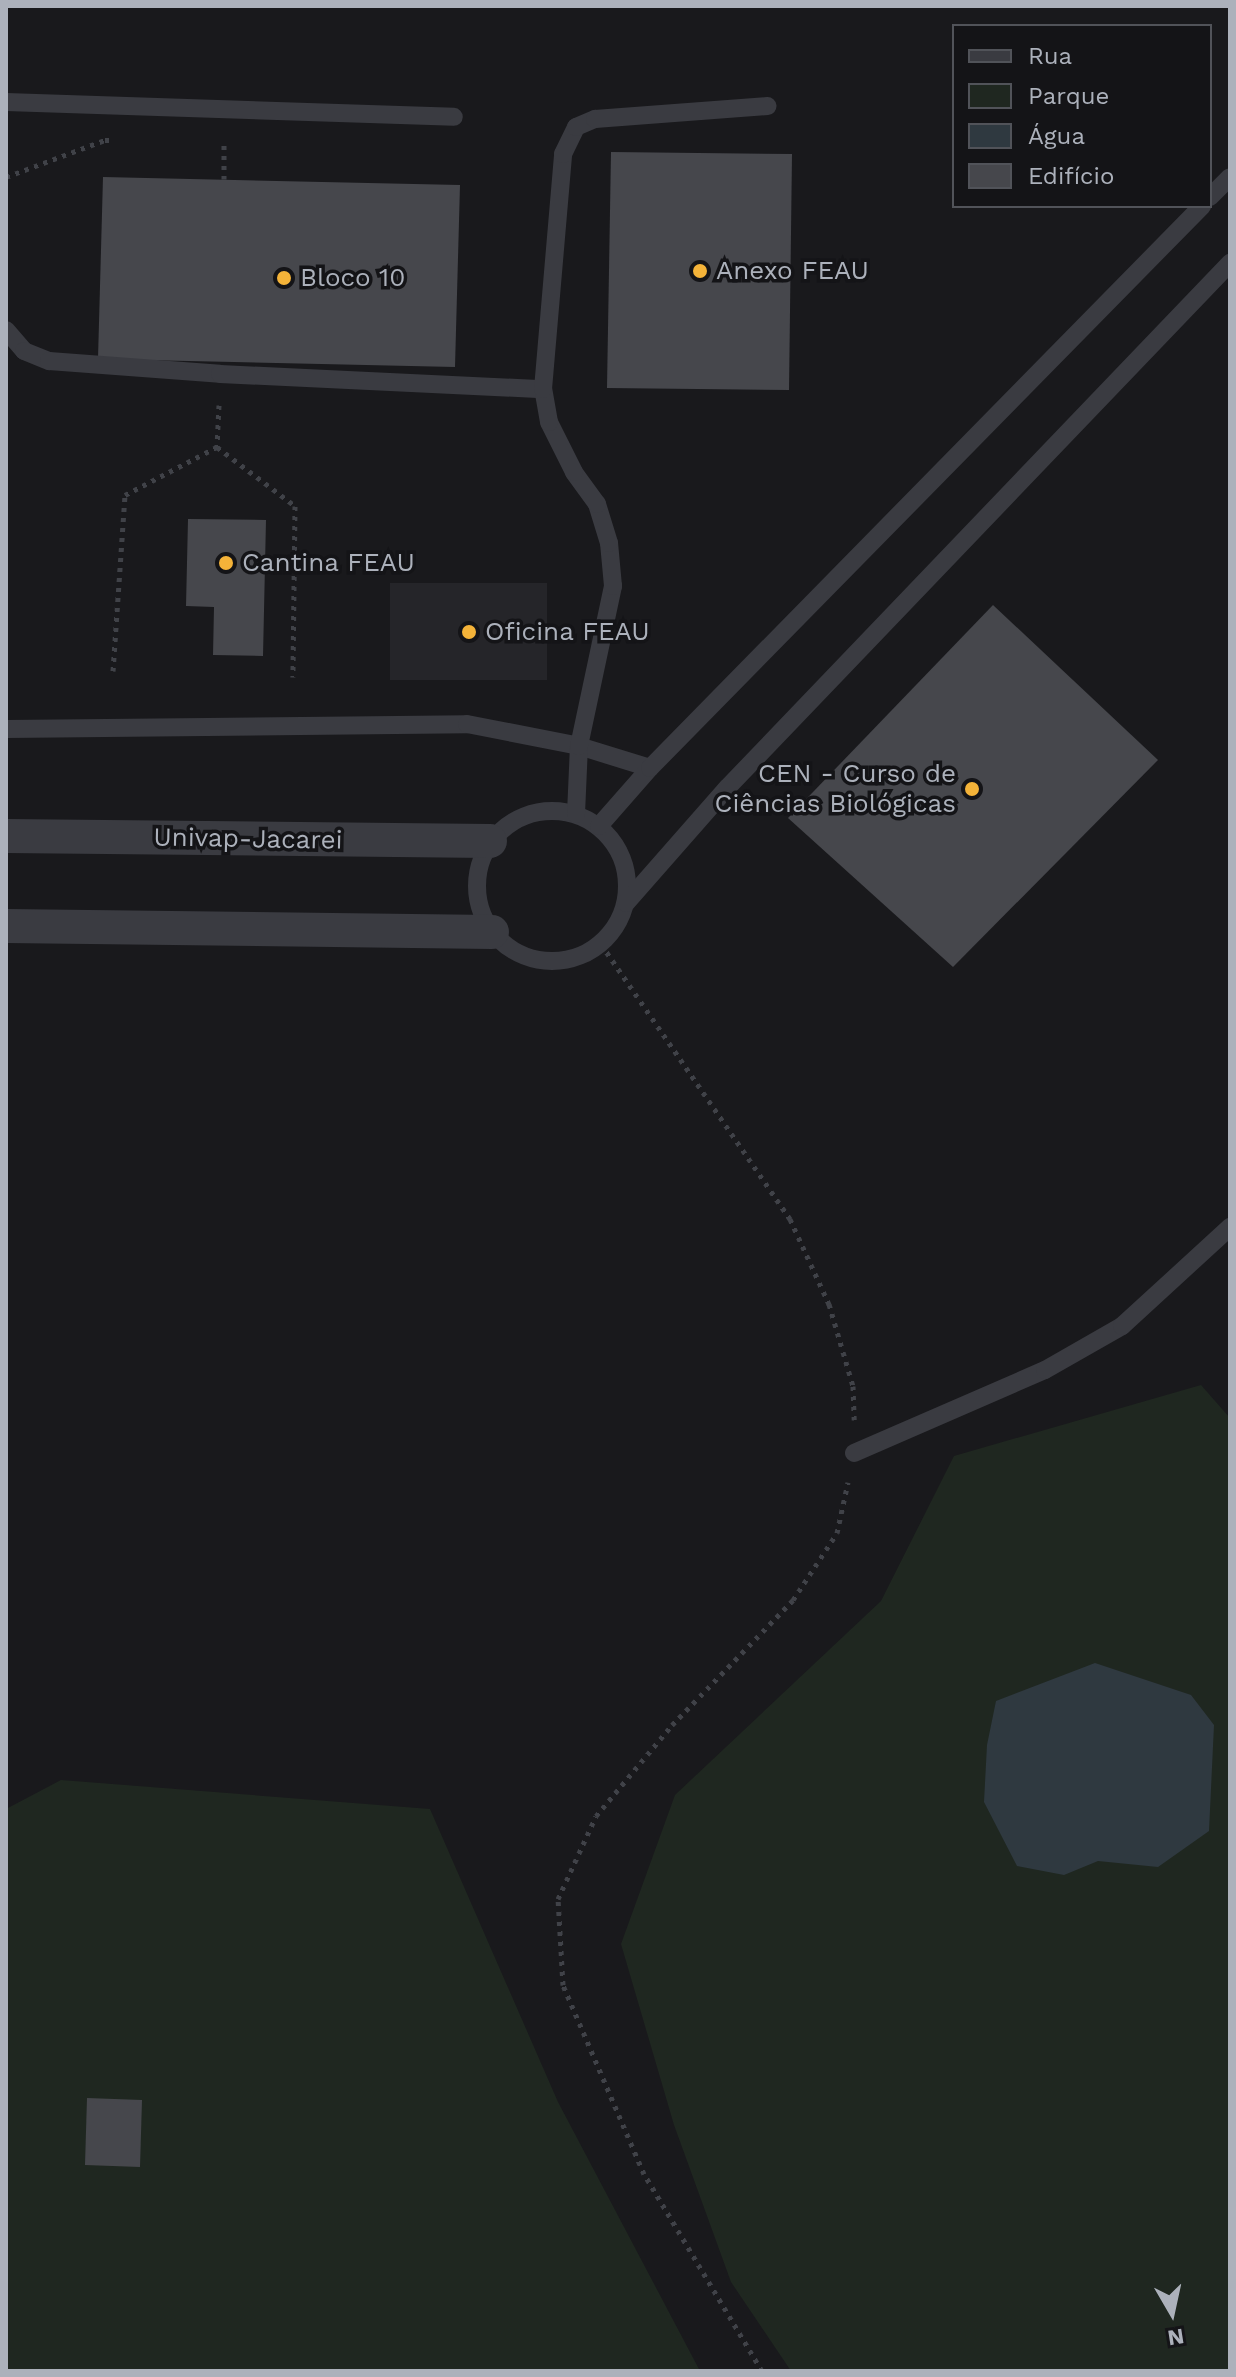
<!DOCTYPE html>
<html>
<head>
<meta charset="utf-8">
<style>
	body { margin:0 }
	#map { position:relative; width:1236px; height:2377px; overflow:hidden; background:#19191c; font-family:"Work Sans",sans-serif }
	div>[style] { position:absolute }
	.built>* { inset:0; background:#252529 }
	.green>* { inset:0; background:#1f2720 }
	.water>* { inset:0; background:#2f3940 }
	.building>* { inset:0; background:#46474c }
	.path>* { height:5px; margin-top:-2.5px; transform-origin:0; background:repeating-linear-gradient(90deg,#404248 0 4px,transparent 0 10px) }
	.lane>* { height:18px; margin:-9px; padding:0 9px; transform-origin:9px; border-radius:9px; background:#3a3b41 }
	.lane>.ring { margin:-9px; padding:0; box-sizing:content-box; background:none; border:18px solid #3a3b41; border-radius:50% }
	.street>* { height:34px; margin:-17px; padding:0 17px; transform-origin:17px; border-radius:17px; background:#3a3b41 }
	.dots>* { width:22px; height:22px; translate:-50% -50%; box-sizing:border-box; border:4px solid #141417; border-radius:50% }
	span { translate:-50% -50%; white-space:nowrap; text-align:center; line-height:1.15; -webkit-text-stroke:7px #141417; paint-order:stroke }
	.poi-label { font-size:26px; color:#acb1bb }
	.left { translate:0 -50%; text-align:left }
	.right { translate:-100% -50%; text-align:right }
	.street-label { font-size:26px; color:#acb1bb }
	.frame { position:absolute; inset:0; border:8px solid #acb1bb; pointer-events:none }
	.legend { position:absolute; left:952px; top:24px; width:260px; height:184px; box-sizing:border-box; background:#141417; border:2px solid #515359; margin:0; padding:10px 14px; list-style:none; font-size:24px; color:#acb1bb }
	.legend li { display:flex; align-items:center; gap:16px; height:40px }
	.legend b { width:40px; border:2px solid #515359 }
	.north { position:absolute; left:1132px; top:2273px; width:80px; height:80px; -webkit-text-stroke:6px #141417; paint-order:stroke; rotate:171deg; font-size:22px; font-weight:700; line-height:32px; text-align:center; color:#acb1bb }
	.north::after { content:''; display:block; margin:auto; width:28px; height:36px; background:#acb1bb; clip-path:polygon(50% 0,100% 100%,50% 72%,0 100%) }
</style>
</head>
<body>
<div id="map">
	<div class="built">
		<i style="clip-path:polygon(390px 583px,547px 583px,547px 680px,390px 680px)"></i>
	</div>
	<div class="green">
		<i style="clip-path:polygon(1201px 1385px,1230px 1418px,1230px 2371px,791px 2371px,731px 2282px,674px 2125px,621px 1944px,675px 1795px,881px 1601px,954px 1456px)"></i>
		<i style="clip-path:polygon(61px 1780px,430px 1809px,558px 2102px,700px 2371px,6px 2371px,6px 1809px)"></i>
	</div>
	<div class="water">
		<i style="clip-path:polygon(1095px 1663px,1191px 1695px,1214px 1725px,1209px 1831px,1158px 1867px,1098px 1861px,1064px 1875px,1017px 1866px,984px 1802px,987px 1745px,996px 1701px)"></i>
	</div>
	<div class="building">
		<i style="clip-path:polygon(611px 152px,792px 154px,789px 390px,607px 388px)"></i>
		<i style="clip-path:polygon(103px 177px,460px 185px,455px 367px,98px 359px)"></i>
		<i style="clip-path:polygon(188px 519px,266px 520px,263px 656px,213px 655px,214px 607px,186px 606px)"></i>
		<i style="clip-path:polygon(993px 605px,1158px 760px,953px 967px,788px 818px)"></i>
		<i style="clip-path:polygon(87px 2098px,142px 2100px,140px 2167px,85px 2165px)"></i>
	</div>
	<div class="path">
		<i style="left:6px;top:177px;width:106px;rotate:-20.5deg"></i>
		<i style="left:105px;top:140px;width:9px"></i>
		<i style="left:224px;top:179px;width:38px;rotate:-90deg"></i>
		<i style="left:219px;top:405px;width:42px;rotate:92.7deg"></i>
		<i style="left:217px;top:447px;width:98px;rotate:37.1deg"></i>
		<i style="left:295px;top:506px;width:171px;rotate:90.7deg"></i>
		<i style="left:113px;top:671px;width:176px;rotate:-86.1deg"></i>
		<i style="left:125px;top:495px;width:104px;rotate:-27.6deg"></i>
		<i style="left:601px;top:944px;width:334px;rotate:55.5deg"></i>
		<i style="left:790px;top:1219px;width:94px;rotate:65.4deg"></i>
		<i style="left:829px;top:1304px;width:85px;rotate:73.7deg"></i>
		<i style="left:853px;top:1386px;width:34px;rotate:88deg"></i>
		<i style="left:762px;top:2371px;width:230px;rotate:-120.9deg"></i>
		<i style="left:644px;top:2174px;width:206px;rotate:-113.2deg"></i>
		<i style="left:563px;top:1985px;width:86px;rotate:-93.3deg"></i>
		<i style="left:558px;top:1899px;width:91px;rotate:-65.4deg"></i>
		<i style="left:596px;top:1816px;width:119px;rotate:-50.1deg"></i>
		<i style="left:672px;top:1725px;width:174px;rotate:-45.9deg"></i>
		<i style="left:793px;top:1600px;width:80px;rotate:-56.7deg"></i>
		<i style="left:837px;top:1533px;width:52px;rotate:-77.8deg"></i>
	</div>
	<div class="lane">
		<i style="left:6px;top:102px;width:448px;rotate:1.9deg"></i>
		<i style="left:1210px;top:197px;width:28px;rotate:-45deg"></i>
		<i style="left:6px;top:330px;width:28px;rotate:49deg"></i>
		<i style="left:24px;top:351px;width:27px;rotate:22deg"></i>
		<i style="left:49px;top:361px;width:171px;rotate:4.3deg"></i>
		<i style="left:220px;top:374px;width:323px;rotate:2.7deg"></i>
		<i style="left:6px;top:729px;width:461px;rotate:-0.6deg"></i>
		<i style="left:467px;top:724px;width:114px;rotate:11.1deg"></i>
		<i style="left:579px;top:746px;width:74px;rotate:17.2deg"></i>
		<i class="ring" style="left:477px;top:811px;width:132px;height:132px"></i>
		<i style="left:576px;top:814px;width:68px;rotate:-87.5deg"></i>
		<i style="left:579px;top:746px;width:164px;rotate:-78deg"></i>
		<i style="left:613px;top:586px;width:43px;rotate:-95.3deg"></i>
		<i style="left:609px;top:543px;width:41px;rotate:-107.1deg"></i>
		<i style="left:597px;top:504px;width:39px;rotate:-126deg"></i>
		<i style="left:574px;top:472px;width:56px;rotate:-116.6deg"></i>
		<i style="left:549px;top:422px;width:34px;rotate:-100deg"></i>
		<i style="left:543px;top:389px;width:236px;rotate:-85.1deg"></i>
		<i style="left:563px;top:154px;width:30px;rotate:-64deg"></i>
		<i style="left:576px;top:127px;width:21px;rotate:-23deg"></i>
		<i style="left:595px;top:119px;width:173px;rotate:-4.3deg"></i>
		<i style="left:599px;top:826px;width:77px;rotate:-48.7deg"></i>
		<i style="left:650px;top:768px;width:788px;rotate:-45.51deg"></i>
		<i style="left:626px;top:903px;width:154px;rotate:-48.7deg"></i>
		<i style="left:728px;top:787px;width:726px;rotate:-46.23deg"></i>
		<i style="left:854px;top:1453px;width:208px;rotate:-23.5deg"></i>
		<i style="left:1045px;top:1370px;width:89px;rotate:-29.7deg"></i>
		<i style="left:1122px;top:1326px;width:147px;rotate:-42.5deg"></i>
	</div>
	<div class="street">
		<i style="left:6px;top:836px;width:484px;rotate:0.6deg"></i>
		<i style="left:6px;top:926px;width:486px;rotate:0.7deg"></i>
	</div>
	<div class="dots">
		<i style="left:700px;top:271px;background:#f4b339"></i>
		<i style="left:284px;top:278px;background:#f4b339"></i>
		<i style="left:226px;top:563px;background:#f4b339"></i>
		<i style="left:469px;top:632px;background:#f4b339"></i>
		<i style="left:972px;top:789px;background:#f4b339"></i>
	</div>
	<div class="poi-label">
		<span class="left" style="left:716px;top:271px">Anexo FEAU</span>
		<span class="left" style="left:300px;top:278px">Bloco 10</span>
		<span class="left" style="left:242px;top:563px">Cantina FEAU</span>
		<span class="left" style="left:485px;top:632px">Oficina FEAU</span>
		<span class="right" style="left:956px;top:789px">CEN - Curso de<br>Ciências Biológicas</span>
	</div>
	<div class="street-label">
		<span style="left:248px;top:839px;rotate:1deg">Univap-Jacarei</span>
	</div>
	<div class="frame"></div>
	<ul class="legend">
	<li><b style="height:10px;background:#3a3b41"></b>Rua</li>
	<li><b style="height:22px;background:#1f2720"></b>Parque</li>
	<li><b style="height:22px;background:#2f3940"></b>Água</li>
	<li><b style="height:22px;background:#46474c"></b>Edifício</li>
	</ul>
	<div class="north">N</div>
</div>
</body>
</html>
